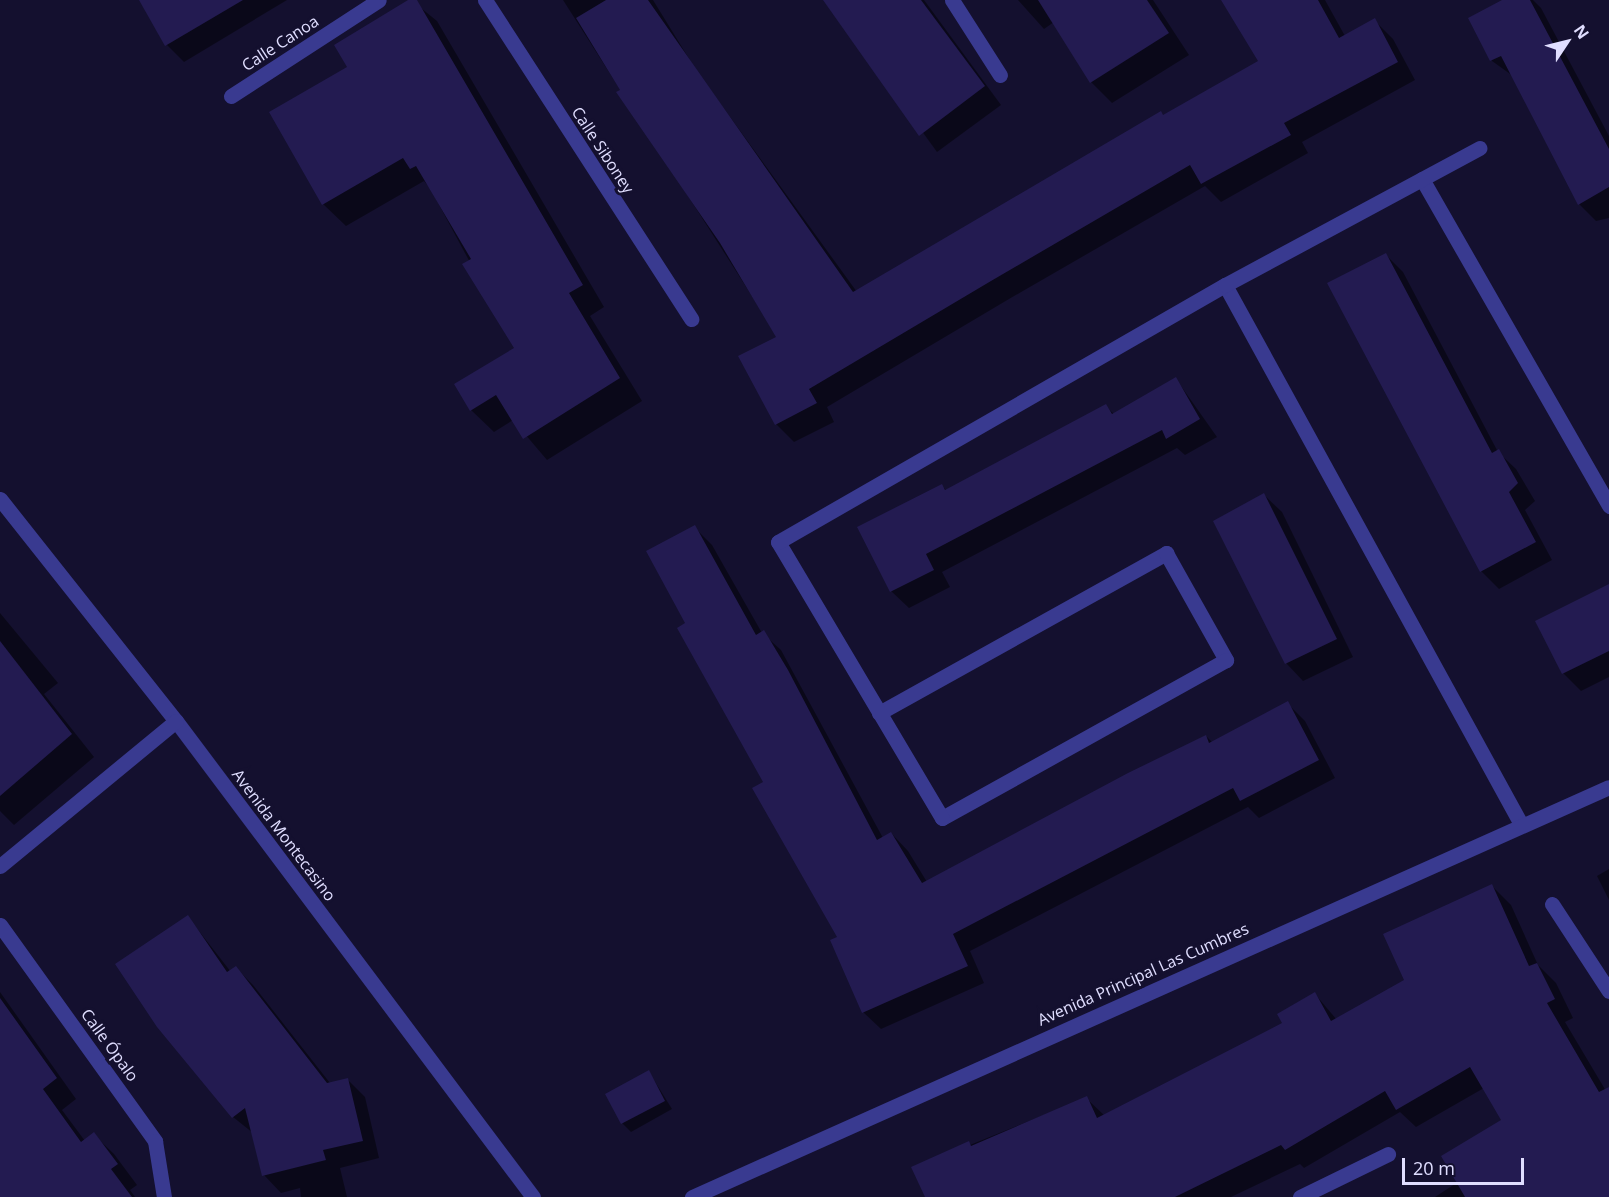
<!DOCTYPE html>
<html>
<head>
<meta charset="utf-8">
<style>
	body { margin:0 }
	#map { position:relative; width:1609px; height:1197px; overflow:hidden; background:#14102f; font-family:"Open Sans",sans-serif }
	div>[style] { position:absolute }
	.shadow>* { inset:0; background:#0007 }
	.building>* { inset:0; background:#231b51 }
	.minor>* { height:15px; margin:-7.5px; padding:0 7.5px; transform-origin:7.5px; border-radius:7.5px; background:#393a90 }
	span { translate:-50% -50%; white-space:nowrap; text-align:center; line-height:1.15; -webkit-text-stroke:6px #14102f; paint-order:stroke }
	.street-label { font-size:16px; color:#e0deff }
	.north { position:absolute; left:1537px; top:12px; width:60px; height:60px; -webkit-text-stroke:4px #14102f; paint-order:stroke; rotate:55deg; font-size:16px; font-weight:700; line-height:24px; text-align:center; color:#e0deff }
	.north::after { content:''; display:block; margin:auto; width:21px; height:27px; background:#e0deff; clip-path:polygon(50% 0,100% 100%,50% 72%,0 100%) }
	.scale { position:absolute; left:1402px; top:1158px; width:122px; height:27px; box-sizing:border-box; border:3px solid #e0deff; border-top:0; padding-left:8px; font-size:18px; line-height:21px; white-space:nowrap; color:#e0deff; -webkit-text-stroke:4px #14102f; paint-order:stroke }
</style>
</head>
<body>
<div id="map">
	<div class="shadow">
		<i style="clip-path:polygon(140px 0,287px 0,184px 62px,167px 45px)"></i>
		<i style="clip-path:polygon(411px 0,437px 21px,604px 307px,590px 316px,642px 401px,547px 460px,513px 420px,494px 432px,471px 410px,516px 348px,430px 188px,424px 181px,346px 226px,323px 204px,349px 68px)"></i>
		<i style="clip-path:polygon(563px 0,653px 0,696px 70px,857px 292px,1260px 62px,1222px 0,1325px 0,1345px 36px,1374px 20px,1393px 39px,1415px 80px,1302px 142px,1308px 153px,1221px 202px,1205px 186px,1009px 299px,827px 407px,834px 422px,794px 442px,776px 424px,778px 337px)"></i>
		<i style="clip-path:polygon(827px 0,924px 0,1001px 105px,937px 152px)"></i>
		<i style="clip-path:polygon(1018px 0,1153px 0,1189px 55px,1112px 103px,1091px 82px,1054px 22px,1044px 29px)"></i>
		<i style="clip-path:polygon(1505px 0,1533px 0,1541px 8px,1609px 136px,1609px 218px,1596px 221px,1579px 204px,1513px 76px,1492px 61px,1470px 18px)"></i>
		<i style="clip-path:polygon(1386px 255px,1403px 272px,1498px 452px,1516px 469px,1535px 501px,1525px 510px,1552px 560px,1499px 589px,1481px 571px)"></i>
		<i style="clip-path:polygon(1176px 379px,1217px 437px,1185px 455px,1177px 448px,942px 572px,950px 587px,909px 608px,891px 591px,942px 486px,947px 491px,1105px 406px,1114px 414px)"></i>
		<i style="clip-path:polygon(1264px 495px,1282px 512px,1353px 657px,1303px 681px,1286px 663px)"></i>
		<i style="clip-path:polygon(694px 527px,712px 545px,762px 633px,781px 650px,883px 838px,891px 833px,908px 851px,927px 882px,1206px 736px,1213px 743px,1287px 703px,1305px 721px,1335px 778px,1259px 818px,1248px 807px,970px 951px,984px 983px,881px 1029px,863px 1012px,839px 938px,687px 623px)"></i>
		<i style="clip-path:polygon(1609px 584px,1609px 677px,1581px 691px,1563px 673px)"></i>
		<i style="clip-path:polygon(0 613px,58px 683px,44px 694px,94px 757px,14px 825px,0 811px)"></i>
		<i style="clip-path:polygon(1609px 869px,1609px 900px,1597px 876px)"></i>
		<i style="clip-path:polygon(1492px 886px,1511px 905px,1538px 965px,1556px 983px,1573px 1018px,1565px 1022px,1609px 1096px,1609px 1197px,1435px 1197px,1458px 1182px,1503px 1121px,1484px 1088px,1416px 1127px,1400px 1112px,1304px 1168px,1300px 1164px,1231px 1197px,927px 1197px,913px 1168px,1086px 1098px,1105px 1116px,1284px 1024px,1315px 994px,1337px 1020px,1406px 981px)"></i>
		<i style="clip-path:polygon(188px 917px,231px 972px,236px 968px,253px 985px,330px 1083px,347px 1079px,365px 1097px,379px 1158px,340px 1168px,347px 1197px,301px 1197px,300px 1188px,281px 1193px,264px 1175px,253px 1133px,233px 1117px,159px 1026px)"></i>
		<i style="clip-path:polygon(0 992px,76px 1099px,62px 1110px,85px 1141px,93px 1134px,114px 1154px,137px 1185px,130px 1190px,135px 1197px,0 1197px)"></i>
		<i style="clip-path:polygon(649px 1072px,672px 1109px,631px 1132px,622px 1123px)"></i>
	</div>
	<div class="building">
		<i style="clip-path:polygon(139px 0,243px 0,165px 46px)"></i>
		<i style="clip-path:polygon(408px 0,417px 0,583px 285px,569px 293px,620px 378px,523px 439px,496px 395px,470px 411px,454px 384px,514px 348px,462px 264px,471px 259px,416px 166px,410px 169px,403px 158px,322px 205px,269px 112px,347px 67px,334px 45px)"></i>
		<i style="clip-path:polygon(606px 0,648px 0,853px 292px,1161px 111px,1163px 115px,1258px 61px,1221px 0,1318px 0,1339px 38px,1375px 18px,1398px 62px,1284px 123px,1291px 135px,1201px 184px,1190px 165px,991px 281px,809px 389px,817px 403px,775px 425px,738px 356px,776px 337px,720px 243px,616px 92px,620px 90px,576px 18px)"></i>
		<i style="clip-path:polygon(823px 0,921px 0,985px 86px,919px 136px)"></i>
		<i style="clip-path:polygon(1038px 0,1147px 0,1169px 33px,1090px 83px)"></i>
		<i style="clip-path:polygon(1502px 0,1530px 0,1609px 149px,1609px 187px,1578px 205px,1501px 56px,1490px 61px,1468px 18px)"></i>
		<i style="clip-path:polygon(1386px 253px,1492px 453px,1499px 449px,1518px 483px,1509px 492px,1536px 542px,1480px 572px,1327px 283px)"></i>
		<i style="clip-path:polygon(1176px 377px,1200px 419px,1166px 439px,1162px 430px,926px 554px,934px 570px,890px 592px,857px 527px,942px 484px,945px 490px,1106px 404px,1112px 414px)"></i>
		<i style="clip-path:polygon(1264px 493px,1337px 639px,1285px 664px,1213px 521px)"></i>
		<i style="clip-path:polygon(695px 525px,756px 635px,764px 630px,788px 670px,877px 840px,891px 832px,922px 883px,1128px 773px,1206px 735px,1209px 743px,1288px 701px,1319px 760px,1240px 801px,1233px 788px,953px 934px,968px 966px,862px 1013px,830px 940px,837px 937px,752px 788px,763px 782px,677px 628px,685px 623px,646px 551px)"></i>
		<i style="clip-path:polygon(1609px 584px,1609px 651px,1562px 674px,1535px 621px)"></i>
		<i style="clip-path:polygon(0 641px,72px 734px,0 796px)"></i>
		<i style="clip-path:polygon(1492px 884px,1529px 966px,1537px 963px,1555px 999px,1547px 1003px,1599px 1092px,1609px 1087px,1609px 1197px,1465px 1197px,1441px 1156px,1501px 1120px,1470px 1067px,1396px 1110px,1385px 1091px,1285px 1150px,1281px 1145px,1175px 1197px,925px 1197px,911px 1167px,969px 1141px,971px 1146px,1087px 1096px,1097px 1118px,1282px 1023px,1277px 1014px,1315px 992px,1331px 1021px,1404px 980px,1383px 934px)"></i>
		<i style="clip-path:polygon(188px 915px,227px 972px,236px 966px,327px 1083px,348px 1078px,363px 1141px,323px 1150px,326px 1160px,262px 1176px,245px 1108px,232px 1118px,157px 1027px,115px 964px)"></i>
		<i style="clip-path:polygon(0 998px,57px 1078px,43px 1089px,81px 1142px,94px 1132px,118px 1164px,111px 1169px,132px 1197px,0 1197px)"></i>
		<i style="clip-path:polygon(649px 1070px,665px 1101px,621px 1124px,605px 1094px)"></i>
	</div>
	<div class="minor">
		<i style="left:485px;top:0;width:380px;rotate:57.1deg"></i>
		<i style="left:952px;top:0;width:89px;rotate:57.4deg"></i>
		<i style="left:231px;top:96px;width:176px;rotate:-33deg"></i>
		<i style="left:1422px;top:179px;width:377px;rotate:60.2deg"></i>
		<i style="left:1225px;top:285px;width:615px;rotate:61.23deg"></i>
		<i style="left:0;top:499px;width:283px;rotate:51.6deg"></i>
		<i style="left:176px;top:721px;width:595px;rotate:53.13deg"></i>
		<i style="left:879px;top:713px;width:329px;rotate:-29.1deg"></i>
		<i style="left:1166px;top:553px;width:123px;rotate:60.7deg"></i>
		<i style="left:1226px;top:660px;width:325px;rotate:150.9deg"></i>
		<i style="left:942px;top:818px;width:321px;rotate:-120.7deg"></i>
		<i style="left:778px;top:542px;width:516px;rotate:-29.9deg"></i>
		<i style="left:1225px;top:285px;width:289px;rotate:-28.3deg"></i>
		<i style="left:0;top:866px;width:228px;rotate:-39.5deg"></i>
		<i style="left:1552px;top:904px;width:104px;rotate:56.8deg"></i>
		<i style="left:0;top:925px;width:266px;rotate:54.3deg"></i>
		<i style="left:155px;top:1141px;width:57px;rotate:80.9deg"></i>
		<i style="left:692px;top:1197px;width:1004px;rotate:-24.09deg"></i>
		<i style="left:1300px;top:1197px;width:98px;rotate:-26deg"></i>
	</div>
	<div class="street-label">
		<span style="left:280px;top:43px;rotate:-33deg">Calle Canoa</span>
		<span style="left:603px;top:150px;rotate:57deg">Calle Siboney</span>
		<span style="left:284px;top:835px;rotate:53deg">Avenida Montecasino</span>
		<span style="left:1143px;top:974px;rotate:-24deg">Avenida Principal Las Cumbres</span>
		<span style="left:110px;top:1045px;rotate:54deg">Calle Ópalo</span>
	</div>
	<div class="north">N</div>
	<div class="scale">20 m</div>
</div>
</body>
</html>
